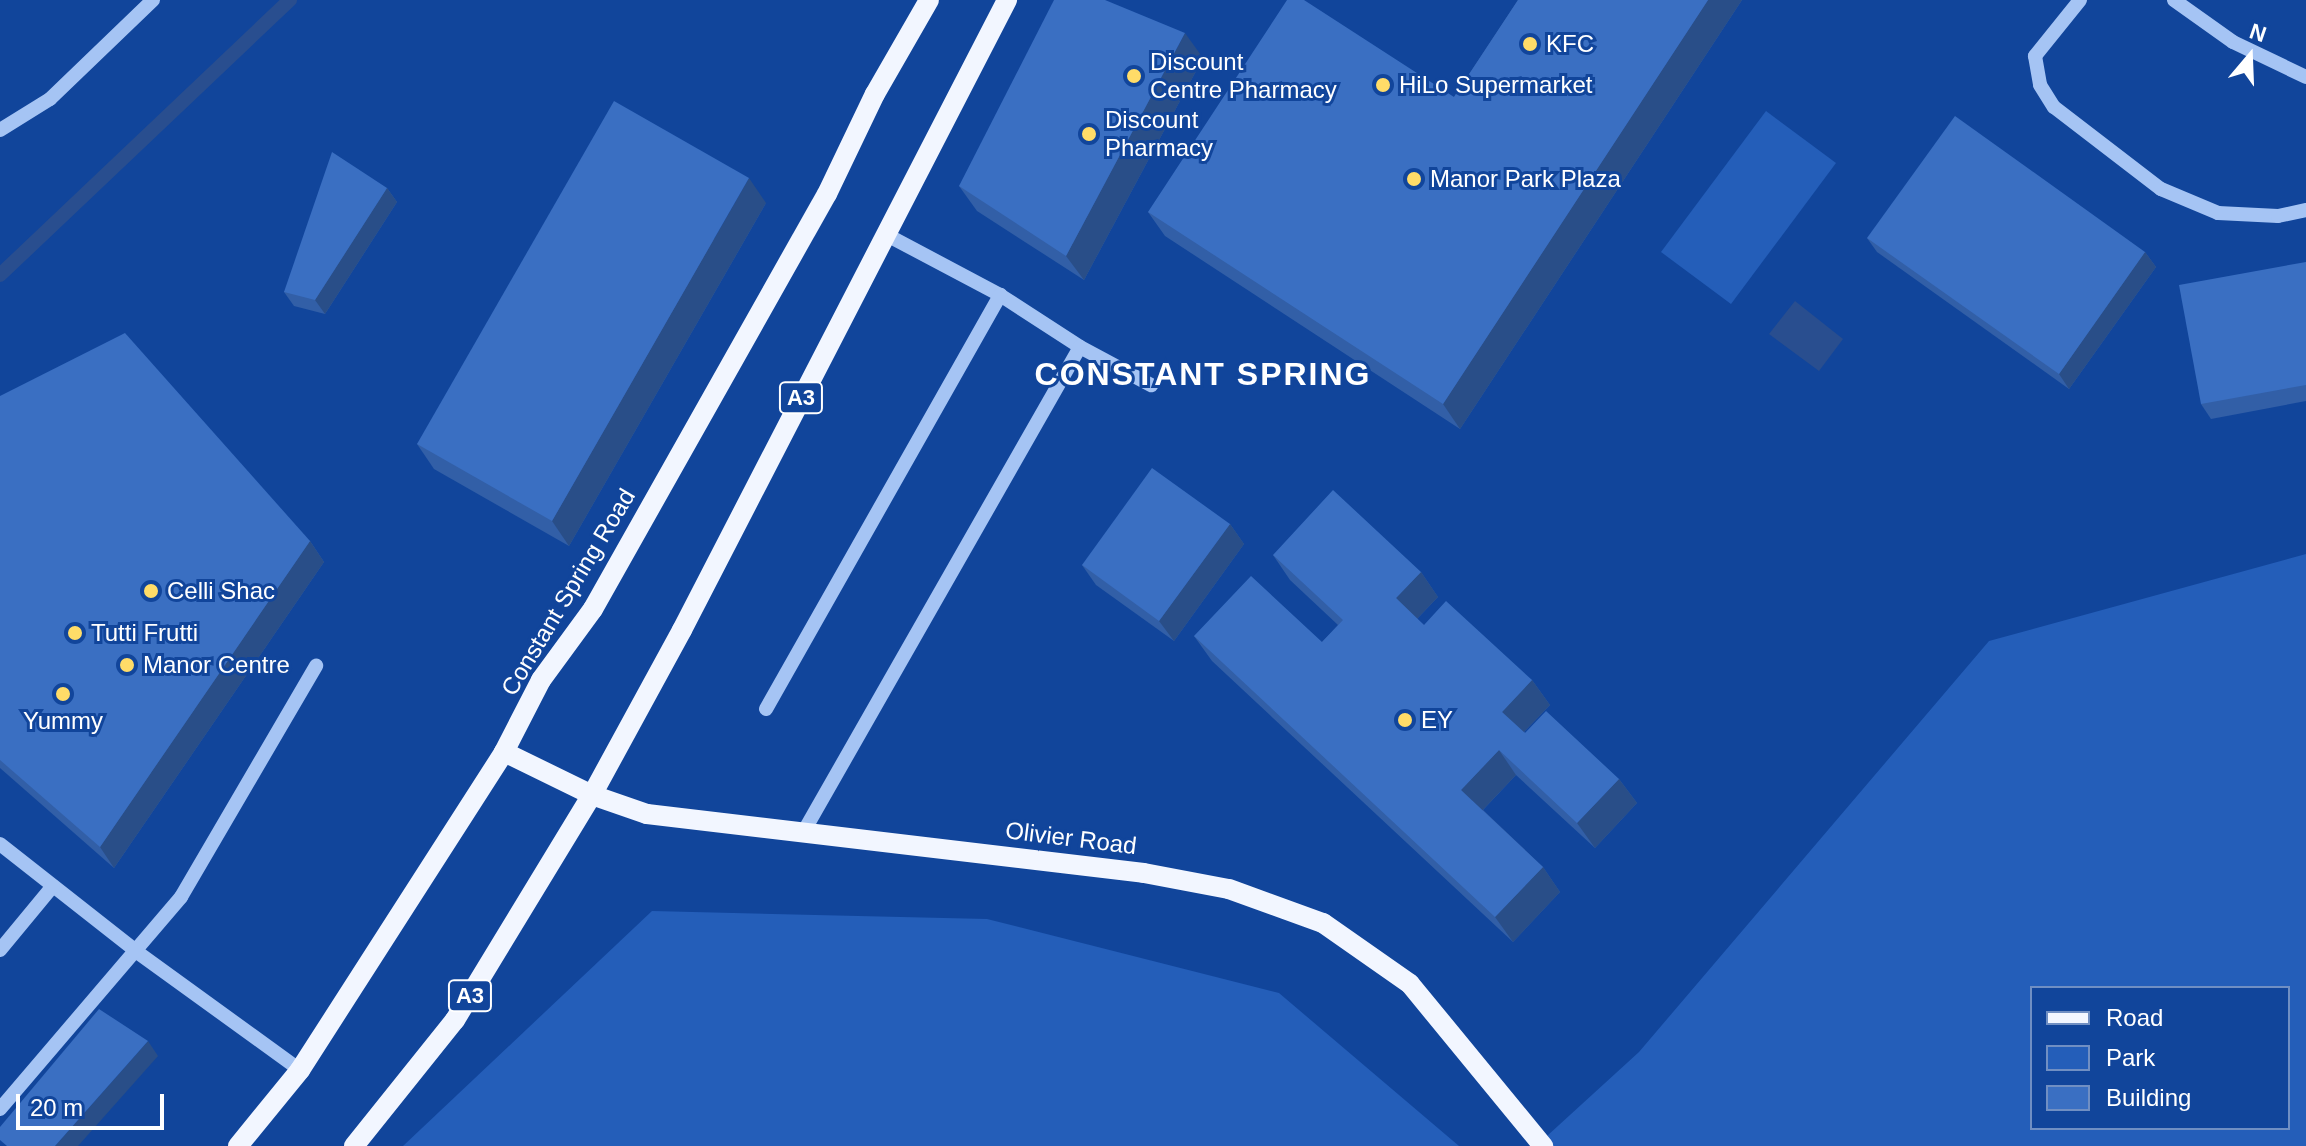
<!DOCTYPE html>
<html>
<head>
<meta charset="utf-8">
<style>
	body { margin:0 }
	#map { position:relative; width:2306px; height:1146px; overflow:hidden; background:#11459b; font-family:Arial,sans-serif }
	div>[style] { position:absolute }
	.green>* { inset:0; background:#245eb9 }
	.water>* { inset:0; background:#294e8f }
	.stream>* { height:14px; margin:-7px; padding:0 7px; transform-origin:7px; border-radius:7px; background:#294e8f }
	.minor>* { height:14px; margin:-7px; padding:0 7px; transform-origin:7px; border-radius:7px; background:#a5c4f4 }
	.major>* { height:20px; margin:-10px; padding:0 10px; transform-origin:10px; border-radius:10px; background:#f2f6ff }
	.wall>* { inset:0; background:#325fa7 }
	.shaded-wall>* { inset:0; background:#294e88 }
	.building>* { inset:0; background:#3a6fc2 }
	.dots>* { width:22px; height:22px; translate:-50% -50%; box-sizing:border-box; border:4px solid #11459b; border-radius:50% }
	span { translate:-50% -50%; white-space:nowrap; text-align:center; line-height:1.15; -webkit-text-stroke:6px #11459b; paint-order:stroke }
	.shield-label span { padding:2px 6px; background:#11459b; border:2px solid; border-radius:6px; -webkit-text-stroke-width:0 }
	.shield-label { font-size:22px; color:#fff; font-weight:700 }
	.poi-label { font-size:24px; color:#fff }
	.left { translate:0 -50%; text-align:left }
	.street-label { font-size:24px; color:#fff }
	.district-label { font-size:32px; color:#fff; font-weight:700; letter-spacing:2px }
	.legend { position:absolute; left:2030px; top:986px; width:260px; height:144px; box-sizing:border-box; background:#11459b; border:2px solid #708fc3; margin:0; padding:10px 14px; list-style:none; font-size:24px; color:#fff }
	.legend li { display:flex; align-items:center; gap:16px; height:40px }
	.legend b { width:40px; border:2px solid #708fc3 }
	.north { position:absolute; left:2210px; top:16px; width:80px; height:80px; -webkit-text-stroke:6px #11459b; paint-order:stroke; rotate:19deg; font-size:22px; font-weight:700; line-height:32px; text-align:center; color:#fff }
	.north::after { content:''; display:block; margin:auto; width:28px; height:36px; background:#fff; clip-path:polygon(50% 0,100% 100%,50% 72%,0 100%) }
	.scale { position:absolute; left:16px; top:1094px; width:148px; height:36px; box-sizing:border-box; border:4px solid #fff; border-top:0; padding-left:10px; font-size:24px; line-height:28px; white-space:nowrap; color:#fff; -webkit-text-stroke:6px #11459b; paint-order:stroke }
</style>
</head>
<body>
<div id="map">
	<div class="green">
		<i style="clip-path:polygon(1766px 111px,1836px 163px,1731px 304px,1661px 252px)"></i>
		<i style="clip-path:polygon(evenodd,2306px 554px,2306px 1146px,1536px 1146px,1639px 1052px,1989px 641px,2306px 554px,2032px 988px,2288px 988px,2288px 1128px,2032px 1128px,2032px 988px)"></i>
		<i style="clip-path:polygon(652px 911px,987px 919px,1279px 993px,1459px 1146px,403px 1146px)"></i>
	</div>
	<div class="water">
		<i style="clip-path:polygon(1795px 301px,1843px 339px,1819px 371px,1769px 334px)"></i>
	</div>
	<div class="stream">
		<i style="left:0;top:275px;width:400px;rotate:-43.5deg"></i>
	</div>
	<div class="minor">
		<i style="left:2080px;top:0;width:72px;rotate:128.8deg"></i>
		<i style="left:2035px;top:56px;width:29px;rotate:80deg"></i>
		<i style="left:2040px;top:85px;width:26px;rotate:58deg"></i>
		<i style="left:2054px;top:107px;width:135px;rotate:37.5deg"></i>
		<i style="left:2161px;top:189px;width:62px;rotate:22.8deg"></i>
		<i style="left:2218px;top:213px;width:60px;rotate:2.9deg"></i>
		<i style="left:2278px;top:216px;width:29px;rotate:-12deg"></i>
		<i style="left:2174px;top:0;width:72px;rotate:35.4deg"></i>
		<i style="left:2233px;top:42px;width:81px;rotate:25.6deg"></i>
		<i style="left:0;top:130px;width:59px;rotate:-31.8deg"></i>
		<i style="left:50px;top:99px;width:143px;rotate:-43.9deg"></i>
		<i style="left:885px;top:234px;width:130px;rotate:27.9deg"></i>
		<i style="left:1000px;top:295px;width:95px;rotate:33deg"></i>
		<i style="left:1080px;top:347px;width:81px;rotate:28.2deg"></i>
		<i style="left:766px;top:709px;width:476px;rotate:-60.5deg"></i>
		<i style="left:804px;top:831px;width:557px;rotate:-60.31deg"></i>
		<i style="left:0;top:844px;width:174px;rotate:38.2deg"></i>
		<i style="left:137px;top:952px;width:201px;rotate:35.9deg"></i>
		<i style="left:0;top:950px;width:83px;rotate:-50.4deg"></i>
		<i style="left:0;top:1109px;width:279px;rotate:-49.5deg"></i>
		<i style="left:181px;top:897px;width:268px;rotate:-59.7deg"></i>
	</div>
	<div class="major">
		<i style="left:504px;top:752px;width:98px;rotate:26deg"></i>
		<i style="left:592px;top:795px;width:58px;rotate:19.1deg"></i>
		<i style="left:647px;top:814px;width:500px;rotate:6.77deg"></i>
		<i style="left:1144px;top:873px;width:86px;rotate:10.7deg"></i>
		<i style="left:1229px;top:889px;width:100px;rotate:19.9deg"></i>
		<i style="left:1323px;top:923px;width:106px;rotate:35deg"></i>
		<i style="left:1410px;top:984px;width:210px;rotate:50.6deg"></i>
		<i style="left:238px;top:1146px;width:98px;rotate:-50.8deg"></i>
		<i style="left:300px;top:1070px;width:378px;rotate:-57.3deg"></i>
		<i style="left:504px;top:752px;width:81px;rotate:-62.8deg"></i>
		<i style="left:541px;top:680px;width:88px;rotate:-53.8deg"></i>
		<i style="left:593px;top:609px;width:476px;rotate:-60.6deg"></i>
		<i style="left:827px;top:194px;width:111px;rotate:-64.4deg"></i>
		<i style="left:875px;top:94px;width:108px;rotate:-60.1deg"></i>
		<i style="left:354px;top:1146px;width:161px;rotate:-51.3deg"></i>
		<i style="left:455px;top:1020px;width:263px;rotate:-58.7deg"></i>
		<i style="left:592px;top:795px;width:188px;rotate:-61.4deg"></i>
		<i style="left:682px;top:630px;width:709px;rotate:-62.71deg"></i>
	</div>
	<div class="wall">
		<i style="clip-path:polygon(1518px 0,1742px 0,1460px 429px,1165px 236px,1148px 212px,1454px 97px)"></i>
		<i style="clip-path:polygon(1203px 58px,1084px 280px,977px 211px,959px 186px)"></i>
		<i style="clip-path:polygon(387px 188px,397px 202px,325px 314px,294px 306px,284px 292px)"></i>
		<i style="clip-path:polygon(766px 203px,569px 546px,434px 469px,417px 444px)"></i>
		<i style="clip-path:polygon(1867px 238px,2145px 252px,2156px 267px,2069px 389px,1877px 252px)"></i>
		<i style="clip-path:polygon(2306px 262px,2306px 401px,2211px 419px,2201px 404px)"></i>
		<i style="clip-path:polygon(0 396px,310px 541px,324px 562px,114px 868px,0 768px)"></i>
		<i style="clip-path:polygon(1230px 524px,1244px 544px,1174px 641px,1096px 585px,1082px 565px)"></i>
		<i style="clip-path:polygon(1273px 555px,1421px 572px,1438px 597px,1417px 619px,1424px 625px,1532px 680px,1550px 705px,1524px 732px,1619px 779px,1637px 803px,1595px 848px,1516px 775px,1483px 810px,1543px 867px,1560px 892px,1513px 942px,1212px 661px,1194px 636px,1322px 642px,1338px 625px,1290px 580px)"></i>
	</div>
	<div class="shaded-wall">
		<i style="clip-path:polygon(1708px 0,1742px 0,1460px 429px,1443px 404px)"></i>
		<i style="clip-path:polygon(1185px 33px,1203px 58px,1084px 280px,1066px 256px)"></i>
		<i style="clip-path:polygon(749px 178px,766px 203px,569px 546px,552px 521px)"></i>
		<i style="clip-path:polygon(387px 188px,397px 202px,325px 314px,315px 300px)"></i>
		<i style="clip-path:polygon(2145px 252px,2156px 267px,2069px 389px,2059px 374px)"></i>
		<i style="clip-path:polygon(1230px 524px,1244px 544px,1174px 641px,1159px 621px)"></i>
		<i style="clip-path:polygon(310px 541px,324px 562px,114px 868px,100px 847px)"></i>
		<i style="clip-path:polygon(1421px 572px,1438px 597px,1413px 623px,1396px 598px)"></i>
		<i style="clip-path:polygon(1532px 680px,1550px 705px,1519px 737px,1502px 712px)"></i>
		<i style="clip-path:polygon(1499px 750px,1516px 775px,1478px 815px,1461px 790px)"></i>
		<i style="clip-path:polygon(1619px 779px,1637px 803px,1595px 848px,1577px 823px)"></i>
		<i style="clip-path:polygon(1543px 867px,1560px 892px,1513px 942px,1495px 917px)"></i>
		<i style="clip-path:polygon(148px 1041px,158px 1056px,78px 1146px,55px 1146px)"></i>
	</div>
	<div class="building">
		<i style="clip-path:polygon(1054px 0,1105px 0,1185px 33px,1066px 256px,959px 186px)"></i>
		<i style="clip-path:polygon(1287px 0,1304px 0,1454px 97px,1518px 0,1708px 0,1443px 404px,1148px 212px)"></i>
		<i style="clip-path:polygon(614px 101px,749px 178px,552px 521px,417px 444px)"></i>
		<i style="clip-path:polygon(1955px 116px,2145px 252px,2059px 374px,1867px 238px)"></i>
		<i style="clip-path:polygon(332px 152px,387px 188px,315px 300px,284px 292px)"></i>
		<i style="clip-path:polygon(2306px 262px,2306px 385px,2201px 404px,2179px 285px)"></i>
		<i style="clip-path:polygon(125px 333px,310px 541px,100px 847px,0 760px,0 396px)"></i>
		<i style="clip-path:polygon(1152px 468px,1230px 524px,1159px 621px,1082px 565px)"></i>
		<i style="clip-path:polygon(1333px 490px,1421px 572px,1396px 598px,1424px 625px,1446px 601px,1532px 680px,1502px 712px,1525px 733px,1546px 711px,1619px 779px,1577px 823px,1499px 750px,1461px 790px,1543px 867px,1495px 917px,1194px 636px,1251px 576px,1322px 642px,1343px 620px,1273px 555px)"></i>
		<i style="clip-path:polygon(99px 1009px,148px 1041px,55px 1146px,7px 1146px,0 1140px,0 1127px)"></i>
	</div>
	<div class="dots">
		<i style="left:1530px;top:44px;background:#ffdc68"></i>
		<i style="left:1134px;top:76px;background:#ffdc68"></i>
		<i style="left:1383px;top:85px;background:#ffdc68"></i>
		<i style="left:1089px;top:134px;background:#ffdc68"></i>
		<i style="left:1414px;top:179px;background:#ffdc68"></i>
		<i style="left:151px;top:591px;background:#ffdc68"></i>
		<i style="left:75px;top:633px;background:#ffdc68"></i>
		<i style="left:127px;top:665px;background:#ffdc68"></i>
		<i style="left:63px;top:694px;background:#ffdc68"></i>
		<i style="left:1405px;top:720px;background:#ffdc68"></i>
	</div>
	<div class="shield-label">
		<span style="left:801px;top:398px">A3</span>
		<span style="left:470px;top:996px">A3</span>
	</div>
	<div class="poi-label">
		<span class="left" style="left:1546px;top:44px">KFC</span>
		<span class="left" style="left:1150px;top:76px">Discount<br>Centre Pharmacy</span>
		<span class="left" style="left:1399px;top:85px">HiLo Supermarket</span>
		<span class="left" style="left:1105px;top:134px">Discount<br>Pharmacy</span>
		<span class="left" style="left:1430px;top:179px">Manor Park Plaza</span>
		<span class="left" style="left:167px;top:591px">Celli Shac</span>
		<span class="left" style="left:91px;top:633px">Tutti Frutti</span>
		<span class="left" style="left:143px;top:665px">Manor Centre</span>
		<span class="left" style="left:1421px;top:720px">EY</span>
		<span style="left:63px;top:721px">Yummy</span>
	</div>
	<div class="street-label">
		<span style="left:568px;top:592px;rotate:-59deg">Constant Spring Road</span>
		<span style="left:1071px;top:838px;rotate:7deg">Olivier Road</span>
	</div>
	<div class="district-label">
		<span style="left:1203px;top:374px">CONSTANT SPRING</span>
	</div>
	<ul class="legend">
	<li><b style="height:10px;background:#f2f6ff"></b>Road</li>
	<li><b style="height:22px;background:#245eb9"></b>Park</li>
	<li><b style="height:22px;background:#3a6fc2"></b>Building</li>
	</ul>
	<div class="north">N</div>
	<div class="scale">20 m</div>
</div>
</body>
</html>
